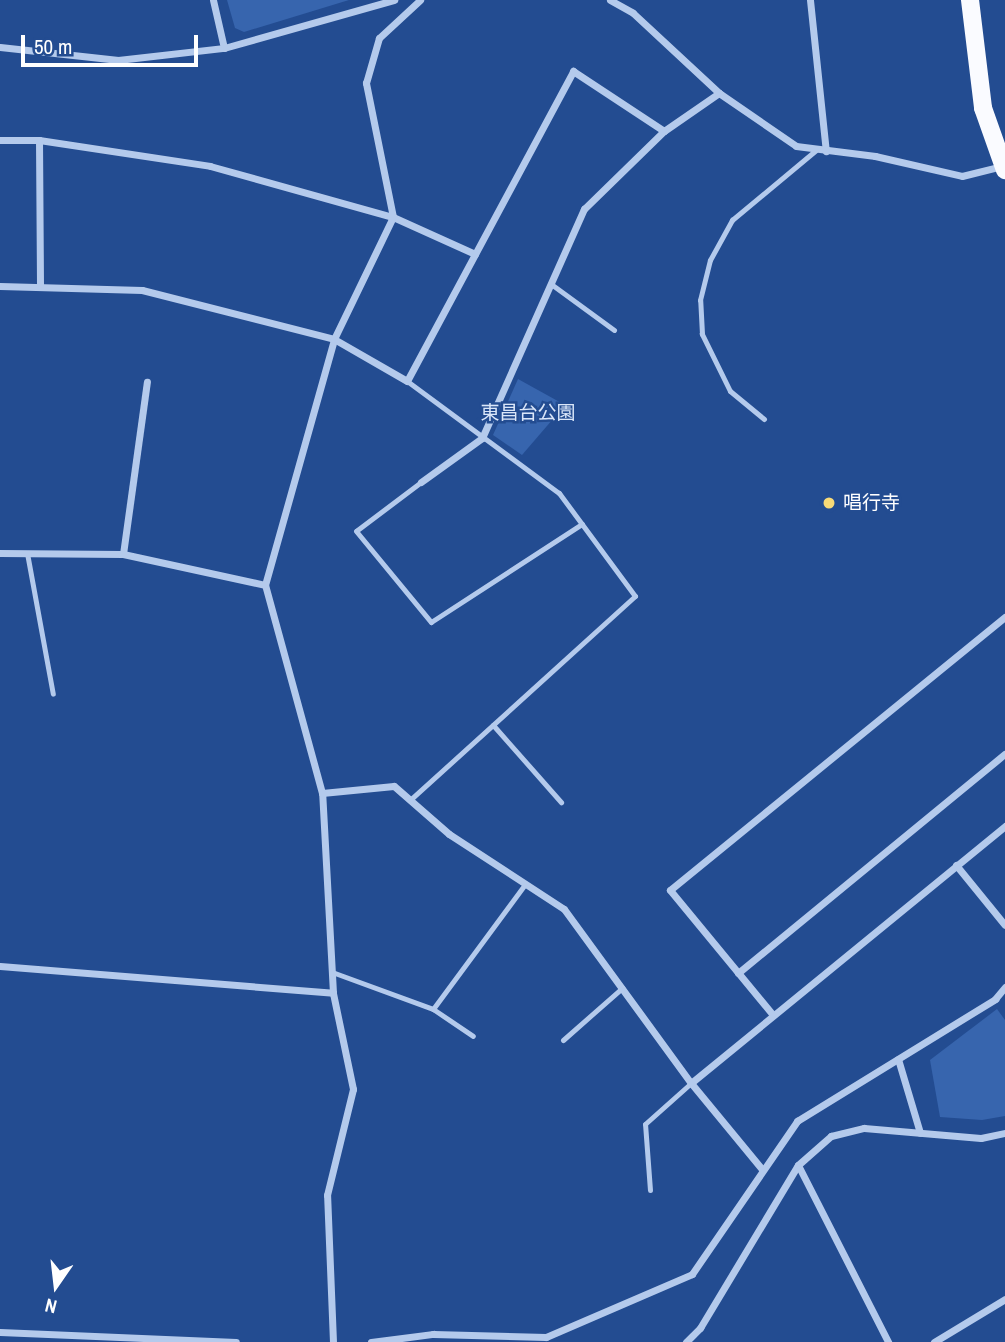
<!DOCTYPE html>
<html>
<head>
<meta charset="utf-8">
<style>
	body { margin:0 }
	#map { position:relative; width:1005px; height:1342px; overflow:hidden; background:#234c91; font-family:"Archivo Narrow","Noto Sans JP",sans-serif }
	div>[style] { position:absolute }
	.green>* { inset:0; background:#3765ae }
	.service>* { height:5px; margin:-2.5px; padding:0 2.5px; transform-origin:2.5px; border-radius:2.5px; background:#b4caec }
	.minor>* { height:7px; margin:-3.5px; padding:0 3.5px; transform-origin:3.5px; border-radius:3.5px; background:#b4caec }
	.primary>* { height:18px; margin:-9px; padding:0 9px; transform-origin:9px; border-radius:9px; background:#fafbff }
	.dots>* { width:19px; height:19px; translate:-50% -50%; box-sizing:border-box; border:4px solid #234c91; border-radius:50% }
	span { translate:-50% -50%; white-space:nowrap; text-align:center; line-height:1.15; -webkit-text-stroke:5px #234c91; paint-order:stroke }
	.park-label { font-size:19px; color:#dae6f9 }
	.poi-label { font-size:19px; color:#fff }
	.left { translate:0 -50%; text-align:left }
	.north { position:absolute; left:21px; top:1251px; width:70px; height:70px; -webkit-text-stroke:5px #234c91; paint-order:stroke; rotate:194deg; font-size:19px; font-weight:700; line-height:28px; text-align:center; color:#fff }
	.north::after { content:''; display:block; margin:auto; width:24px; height:32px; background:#fff; clip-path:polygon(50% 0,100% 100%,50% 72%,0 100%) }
	.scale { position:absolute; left:21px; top:35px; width:177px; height:32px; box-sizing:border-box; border:4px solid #fff; border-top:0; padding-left:9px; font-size:21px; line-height:24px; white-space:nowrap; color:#fff; -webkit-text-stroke:5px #234c91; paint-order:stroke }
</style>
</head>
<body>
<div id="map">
	<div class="green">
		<i style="clip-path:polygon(227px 0,349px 0,244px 32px,235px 28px)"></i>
		<i style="clip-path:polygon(518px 379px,565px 405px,522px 455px,493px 435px)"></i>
		<i style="clip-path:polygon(997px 1009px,1005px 1020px,1005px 1116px,982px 1120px,940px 1117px,930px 1060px)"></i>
	</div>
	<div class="service">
		<i style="left:551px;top:284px;width:78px;rotate:36.1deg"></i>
		<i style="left:407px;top:381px;width:189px;rotate:36.4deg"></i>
		<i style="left:559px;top:493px;width:128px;rotate:53.6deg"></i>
		<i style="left:635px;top:596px;width:304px;rotate:137.8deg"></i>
		<i style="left:764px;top:419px;width:44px;rotate:-140.5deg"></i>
		<i style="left:730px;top:391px;width:64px;rotate:-116.2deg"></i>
		<i style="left:702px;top:334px;width:34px;rotate:-93deg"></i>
		<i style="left:700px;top:300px;width:41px;rotate:-76deg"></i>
		<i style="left:710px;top:260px;width:46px;rotate:-61.2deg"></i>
		<i style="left:732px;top:220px;width:109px;rotate:-39.8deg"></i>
		<i style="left:421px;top:482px;width:81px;rotate:143deg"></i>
		<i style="left:356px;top:531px;width:118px;rotate:50.5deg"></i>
		<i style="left:431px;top:622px;width:180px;rotate:-33deg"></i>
		<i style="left:27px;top:553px;width:143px;rotate:79.6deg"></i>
		<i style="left:493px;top:725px;width:103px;rotate:48.6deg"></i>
		<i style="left:332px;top:972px;width:108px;rotate:20.1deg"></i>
		<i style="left:433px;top:1009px;width:155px;rotate:-53.6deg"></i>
		<i style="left:433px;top:1009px;width:48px;rotate:34deg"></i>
		<i style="left:563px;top:1040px;width:79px;rotate:-41.4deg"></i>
		<i style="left:650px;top:1190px;width:66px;rotate:-94.3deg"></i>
		<i style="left:645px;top:1124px;width:62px;rotate:-41.7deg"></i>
	</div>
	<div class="minor">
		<i style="left:213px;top:0;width:49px;rotate:77.1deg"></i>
		<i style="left:610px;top:0;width:26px;rotate:29deg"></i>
		<i style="left:633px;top:13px;width:117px;rotate:42.9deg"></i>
		<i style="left:719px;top:93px;width:93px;rotate:34.5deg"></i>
		<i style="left:796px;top:146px;width:80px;rotate:7.2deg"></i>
		<i style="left:875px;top:156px;width:89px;rotate:12.9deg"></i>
		<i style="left:962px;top:176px;width:41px;rotate:-14deg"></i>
		<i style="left:810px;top:0;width:152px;rotate:84deg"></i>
		<i style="left:0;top:47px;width:119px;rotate:6.3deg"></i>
		<i style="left:118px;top:60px;width:107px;rotate:-6.5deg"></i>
		<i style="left:224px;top:48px;width:177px;rotate:-15.8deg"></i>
		<i style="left:0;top:140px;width:39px"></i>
		<i style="left:39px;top:140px;width:173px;rotate:8.6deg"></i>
		<i style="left:210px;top:166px;width:190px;rotate:15.6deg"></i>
		<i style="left:393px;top:217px;width:90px;rotate:24.3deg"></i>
		<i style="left:39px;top:140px;width:144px;rotate:89.6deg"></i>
		<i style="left:0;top:286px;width:142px;rotate:1.6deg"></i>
		<i style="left:142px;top:290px;width:198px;rotate:14.3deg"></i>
		<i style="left:334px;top:339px;width:84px;rotate:29.9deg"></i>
		<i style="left:407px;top:381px;width:352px;rotate:-61.8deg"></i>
		<i style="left:573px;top:71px;width:109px;rotate:33.4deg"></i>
		<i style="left:421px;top:482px;width:75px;rotate:-35.8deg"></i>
		<i style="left:482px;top:438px;width:251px;rotate:-66deg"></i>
		<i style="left:584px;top:209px;width:112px;rotate:-44.3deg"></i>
		<i style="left:664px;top:131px;width:67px;rotate:-34.6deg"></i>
		<i style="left:0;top:553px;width:123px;rotate:0.5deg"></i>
		<i style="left:123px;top:554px;width:145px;rotate:12.3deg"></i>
		<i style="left:123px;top:554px;width:174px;rotate:-82.1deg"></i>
		<i style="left:322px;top:793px;width:72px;rotate:-5.6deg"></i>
		<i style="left:394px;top:786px;width:73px;rotate:41.1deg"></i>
		<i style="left:449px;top:834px;width:137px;rotate:33.1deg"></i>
		<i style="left:564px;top:909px;width:215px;rotate:53.9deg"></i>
		<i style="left:691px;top:1083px;width:112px;rotate:50.5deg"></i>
		<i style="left:956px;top:865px;width:77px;rotate:50.8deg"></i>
		<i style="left:0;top:966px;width:334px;rotate:4.6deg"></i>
		<i style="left:738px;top:973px;width:345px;rotate:-39.4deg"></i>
		<i style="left:773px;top:1015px;width:162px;rotate:-129.5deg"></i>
		<i style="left:670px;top:890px;width:432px;rotate:-39.2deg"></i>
		<i style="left:898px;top:1059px;width:77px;rotate:73.4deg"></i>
		<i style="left:691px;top:1083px;width:406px;rotate:-39.3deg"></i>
		<i style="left:798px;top:1165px;width:199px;rotate:63deg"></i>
		<i style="left:0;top:1332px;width:236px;rotate:2.4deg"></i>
		<i style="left:333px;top:1342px;width:147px;rotate:-92.3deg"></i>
		<i style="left:327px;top:1195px;width:109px;rotate:-76.2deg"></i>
		<i style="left:353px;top:1089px;width:98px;rotate:-101.8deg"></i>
		<i style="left:333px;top:993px;width:200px;rotate:-93.1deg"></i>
		<i style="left:322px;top:793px;width:216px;rotate:-105.3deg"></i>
		<i style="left:265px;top:585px;width:255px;rotate:-74.3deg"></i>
		<i style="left:334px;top:339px;width:136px;rotate:-64.2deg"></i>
		<i style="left:393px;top:217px;width:137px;rotate:-101.4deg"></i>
		<i style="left:366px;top:83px;width:47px;rotate:-73.9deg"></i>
		<i style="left:379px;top:38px;width:56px;rotate:-42.8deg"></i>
		<i style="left:371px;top:1342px;width:63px;rotate:-7.4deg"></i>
		<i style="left:433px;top:1334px;width:113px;rotate:1.5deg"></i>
		<i style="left:546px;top:1337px;width:159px;rotate:-23.3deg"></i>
		<i style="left:692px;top:1274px;width:186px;rotate:-55.5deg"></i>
		<i style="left:797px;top:1121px;width:233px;rotate:-31.6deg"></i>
		<i style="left:995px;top:999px;width:16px;rotate:-50deg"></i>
		<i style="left:686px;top:1342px;width:20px;rotate:-45deg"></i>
		<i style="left:700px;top:1328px;width:190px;rotate:-59deg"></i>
		<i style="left:798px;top:1165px;width:44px;rotate:-41.3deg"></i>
		<i style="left:831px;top:1136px;width:34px;rotate:-14deg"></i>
		<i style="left:864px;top:1128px;width:117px;rotate:4.9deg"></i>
		<i style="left:981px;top:1138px;width:25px;rotate:-12deg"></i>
		<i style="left:934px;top:1342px;width:83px;rotate:-31.2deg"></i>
	</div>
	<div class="primary">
		<i style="left:970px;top:0;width:109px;rotate:83.1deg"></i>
		<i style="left:983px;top:108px;width:66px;rotate:70.5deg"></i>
	</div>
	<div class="dots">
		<i style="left:829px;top:503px;background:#f8da77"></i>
	</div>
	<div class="park-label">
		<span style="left:528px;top:413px">東昌台公園</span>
	</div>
	<div class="poi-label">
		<span class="left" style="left:843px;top:503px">唱行寺</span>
	</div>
	<div class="north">N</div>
	<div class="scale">50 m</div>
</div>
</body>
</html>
